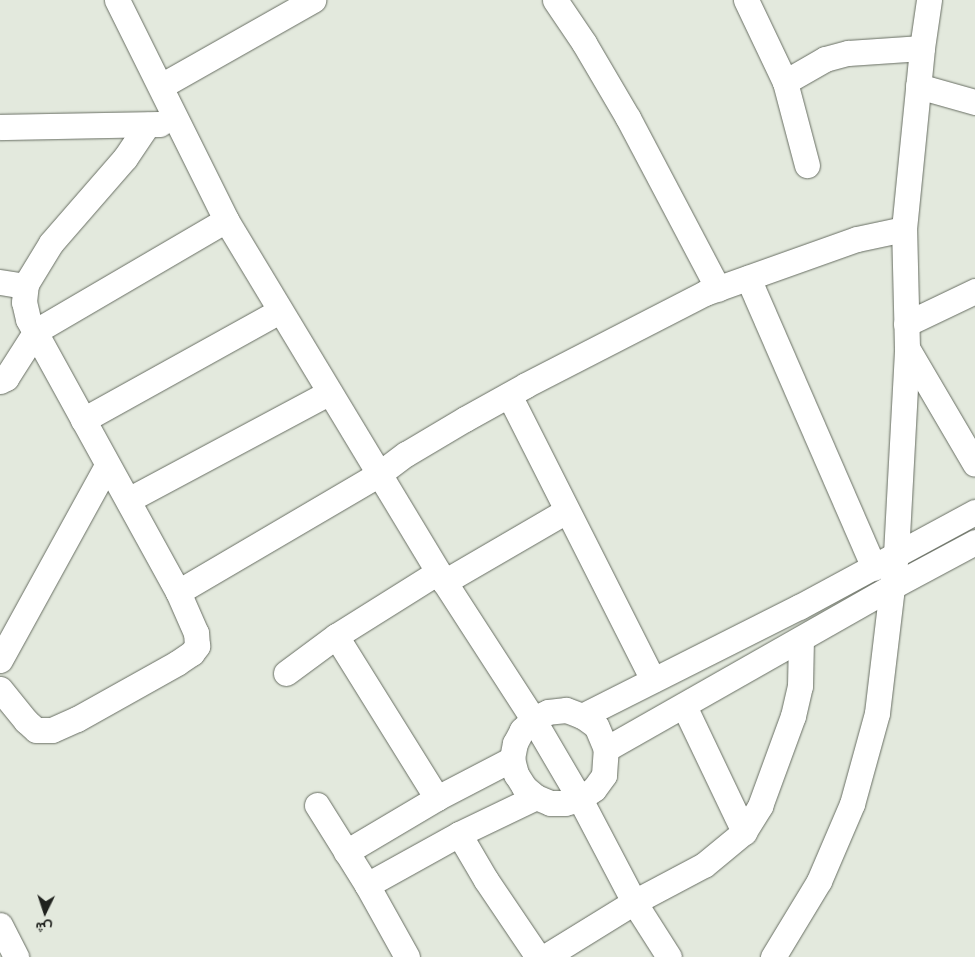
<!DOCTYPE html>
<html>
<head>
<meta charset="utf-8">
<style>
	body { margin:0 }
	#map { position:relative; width:975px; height:957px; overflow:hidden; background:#e3e9dd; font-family:"Varela Round",Vazirmatn,sans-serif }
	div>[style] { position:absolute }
	.roads { filter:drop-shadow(0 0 1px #686e63) drop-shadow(0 0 1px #686e63) }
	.minor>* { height:25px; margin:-12.5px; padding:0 12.5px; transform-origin:12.5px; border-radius:12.5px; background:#fff }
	span { translate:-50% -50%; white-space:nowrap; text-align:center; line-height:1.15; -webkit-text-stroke:4px #e3e9dd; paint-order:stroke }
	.north { position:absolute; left:20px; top:887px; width:50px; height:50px; -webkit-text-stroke:4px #e3e9dd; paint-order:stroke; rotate:184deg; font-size:14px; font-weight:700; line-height:20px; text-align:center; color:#20221e }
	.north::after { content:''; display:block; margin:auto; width:18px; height:22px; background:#20221e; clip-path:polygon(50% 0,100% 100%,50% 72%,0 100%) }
</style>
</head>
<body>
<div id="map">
	<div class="roads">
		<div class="minor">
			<i style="left:117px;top:0;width:246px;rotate:63.6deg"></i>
			<i style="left:226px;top:220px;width:411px;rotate:58.9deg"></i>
			<i style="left:438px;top:572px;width:175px;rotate:57.1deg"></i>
			<i style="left:533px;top:719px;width:93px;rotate:59.6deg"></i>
			<i style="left:580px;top:799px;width:116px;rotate:62.3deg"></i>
			<i style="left:634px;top:902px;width:65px;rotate:57.5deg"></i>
			<i style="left:555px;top:0;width:52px;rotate:56deg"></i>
			<i style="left:584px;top:43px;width:87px;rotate:59.6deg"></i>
			<i style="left:628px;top:118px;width:193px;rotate:62.2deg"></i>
			<i style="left:746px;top:0;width:91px;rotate:64.6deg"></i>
			<i style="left:785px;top:82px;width:86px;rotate:75.2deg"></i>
			<i style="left:785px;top:82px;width:46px;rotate:-29.9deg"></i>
			<i style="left:825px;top:59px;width:24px;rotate:-15deg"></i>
			<i style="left:848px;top:53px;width:74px;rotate:-3.9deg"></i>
			<i style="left:161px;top:86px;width:175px;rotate:-29.5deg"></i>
			<i style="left:918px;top:86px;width:59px;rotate:15.7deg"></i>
			<i style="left:0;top:127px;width:160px;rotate:-1.1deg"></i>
			<i style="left:748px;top:278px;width:316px;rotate:66.5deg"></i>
			<i style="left:0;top:282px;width:26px;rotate:9deg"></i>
			<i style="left:906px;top:324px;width:76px;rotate:-25.6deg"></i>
			<i style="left:907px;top:348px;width:134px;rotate:59.6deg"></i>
			<i style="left:0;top:381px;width:7px;rotate:-27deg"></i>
			<i style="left:6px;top:378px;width:56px;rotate:-57.4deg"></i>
			<i style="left:36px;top:331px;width:220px;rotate:-30.3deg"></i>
			<i style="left:509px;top:395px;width:319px;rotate:63.2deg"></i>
			<i style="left:83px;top:420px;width:225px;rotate:-29deg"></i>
			<i style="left:128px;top:500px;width:227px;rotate:-28.1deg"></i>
			<i style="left:444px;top:582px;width:141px;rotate:-30.2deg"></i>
			<i style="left:178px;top:592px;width:233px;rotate:-30.4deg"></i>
			<i style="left:379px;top:474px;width:34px;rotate:-37deg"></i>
			<i style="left:406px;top:454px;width:69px;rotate:-30.7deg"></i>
			<i style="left:465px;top:419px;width:70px;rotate:-29.1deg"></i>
			<i style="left:526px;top:385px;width:201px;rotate:-27.2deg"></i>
			<i style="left:705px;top:293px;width:161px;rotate:-19.6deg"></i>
			<i style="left:857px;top:239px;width:48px;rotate:-12deg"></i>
			<i style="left:336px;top:636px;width:191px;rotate:58.1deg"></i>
			<i style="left:0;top:660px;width:222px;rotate:-61.2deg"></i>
			<i style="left:286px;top:673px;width:62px;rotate:-36.5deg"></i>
			<i style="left:336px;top:636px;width:120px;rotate:-32.1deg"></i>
			<i style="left:0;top:689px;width:41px;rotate:50.9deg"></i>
			<i style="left:26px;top:721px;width:13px;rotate:42deg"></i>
			<i style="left:36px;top:730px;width:16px"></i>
			<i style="left:52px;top:730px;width:27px;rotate:-24deg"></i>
			<i style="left:77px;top:719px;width:115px;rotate:-29.2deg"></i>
			<i style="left:177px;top:663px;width:18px;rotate:-34deg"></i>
			<i style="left:192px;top:653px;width:9px;rotate:-54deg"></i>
			<i style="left:197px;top:646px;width:13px;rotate:-94deg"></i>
			<i style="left:196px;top:633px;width:45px;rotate:-113.7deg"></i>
			<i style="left:178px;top:592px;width:311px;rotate:-118.8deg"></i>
			<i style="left:28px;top:319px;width:17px;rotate:-103deg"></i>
			<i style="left:24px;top:302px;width:18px;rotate:-84deg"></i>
			<i style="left:26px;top:284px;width:48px;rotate:-58.6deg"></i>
			<i style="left:51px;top:243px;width:113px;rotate:-49deg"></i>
			<i style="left:125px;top:158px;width:40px;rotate:-56deg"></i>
			<i style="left:684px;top:706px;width:140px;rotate:64.5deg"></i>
			<i style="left:582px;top:716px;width:243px;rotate:-26.7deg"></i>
			<i style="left:799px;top:607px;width:200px;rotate:-28.4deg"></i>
			<i style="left:606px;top:749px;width:330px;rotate:-29.6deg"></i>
			<i style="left:893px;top:586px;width:93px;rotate:-28.2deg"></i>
			<i style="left:317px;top:805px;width:94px;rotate:58deg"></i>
			<i style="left:367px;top:885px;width:82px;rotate:60.9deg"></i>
			<i style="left:459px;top:834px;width:53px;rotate:59.6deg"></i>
			<i style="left:486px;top:880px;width:93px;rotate:56deg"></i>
			<i style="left:346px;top:852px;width:106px;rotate:-30.7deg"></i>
			<i style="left:437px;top:798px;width:85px;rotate:-27.5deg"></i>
			<i style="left:367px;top:885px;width:105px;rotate:-29deg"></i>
			<i style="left:459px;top:834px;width:85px;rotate:-25.7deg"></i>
			<i style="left:536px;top:797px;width:15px;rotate:23deg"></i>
			<i style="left:550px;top:803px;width:15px"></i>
			<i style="left:565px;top:803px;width:16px;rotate:-15deg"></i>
			<i style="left:580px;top:799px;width:17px;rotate:-36deg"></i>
			<i style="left:594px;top:789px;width:17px;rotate:-54deg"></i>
			<i style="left:604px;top:775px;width:26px;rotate:-86deg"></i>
			<i style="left:606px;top:749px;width:25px;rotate:-113deg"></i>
			<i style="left:596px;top:726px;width:17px;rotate:-144deg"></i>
			<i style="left:582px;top:716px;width:17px;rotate:-159deg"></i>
			<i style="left:566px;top:710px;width:18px;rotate:174deg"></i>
			<i style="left:548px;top:712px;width:17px;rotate:155deg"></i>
			<i style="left:533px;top:719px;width:16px;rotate:135deg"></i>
			<i style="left:522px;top:730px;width:15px;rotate:118deg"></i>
			<i style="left:515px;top:743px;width:16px;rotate:101deg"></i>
			<i style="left:512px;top:759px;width:16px;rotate:75deg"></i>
			<i style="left:516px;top:774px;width:15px;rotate:58deg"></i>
			<i style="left:524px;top:787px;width:16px;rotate:40deg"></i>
			<i style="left:0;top:925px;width:36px;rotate:63deg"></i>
			<i style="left:545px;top:957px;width:105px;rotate:-31.7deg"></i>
			<i style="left:634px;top:902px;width:79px;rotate:-27.9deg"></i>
			<i style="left:704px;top:865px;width:52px;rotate:-39.5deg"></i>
			<i style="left:744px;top:832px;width:31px;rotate:-58deg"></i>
			<i style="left:760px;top:806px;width:96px;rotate:-69.9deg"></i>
			<i style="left:793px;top:716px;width:31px;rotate:-77deg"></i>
			<i style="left:800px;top:686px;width:46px;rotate:-88.8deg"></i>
			<i style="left:773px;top:957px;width:89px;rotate:-58.8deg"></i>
			<i style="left:819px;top:881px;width:84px;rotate:-66.8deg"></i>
			<i style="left:852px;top:804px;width:94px;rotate:-74.6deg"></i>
			<i style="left:877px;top:713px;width:160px;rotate:-83.2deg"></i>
			<i style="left:896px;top:554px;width:206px;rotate:-86.9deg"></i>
			<i style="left:907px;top:348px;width:119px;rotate:-91.4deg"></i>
			<i style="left:904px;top:229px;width:182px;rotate:-84.3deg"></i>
			<i style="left:922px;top:48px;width:49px;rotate:-81.7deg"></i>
		</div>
	</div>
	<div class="north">ش</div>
</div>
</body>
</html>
